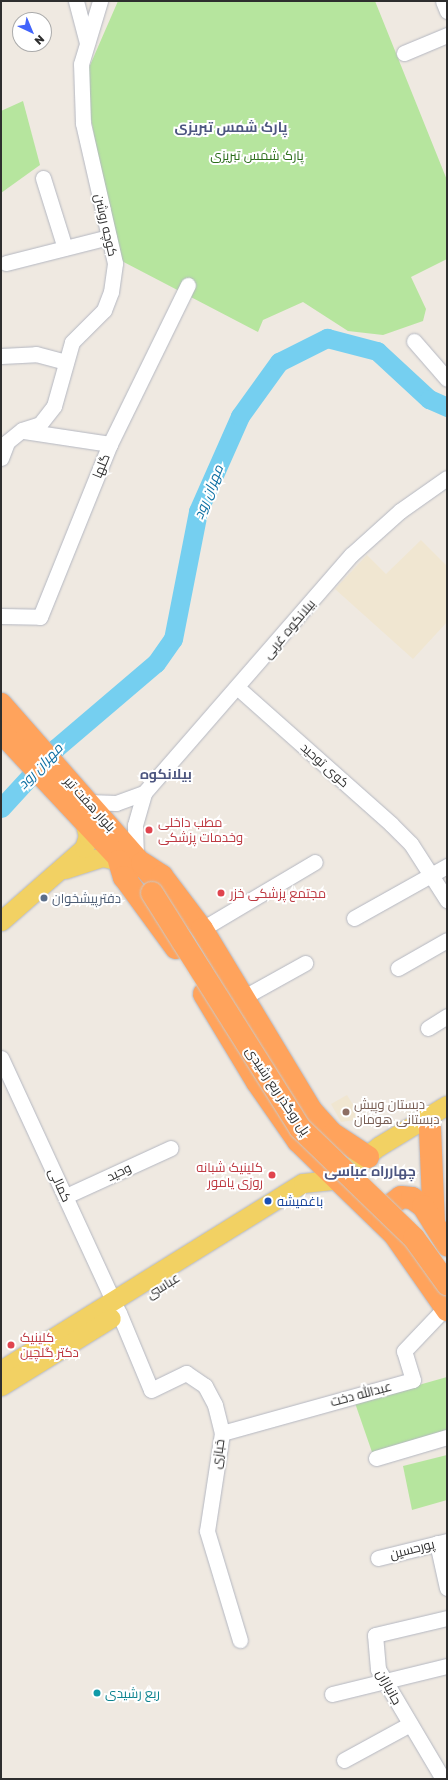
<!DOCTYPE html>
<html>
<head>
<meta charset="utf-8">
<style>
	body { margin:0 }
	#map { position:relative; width:448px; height:1780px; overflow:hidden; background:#efe9e1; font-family:"Golos Text",Cairo,sans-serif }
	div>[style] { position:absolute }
	.education>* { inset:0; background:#f0e6d1 }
	.green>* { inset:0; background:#b6e59e }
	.river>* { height:19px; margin:-9.5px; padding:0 9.5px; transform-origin:9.5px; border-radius:9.5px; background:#75cff0 }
	.roads { filter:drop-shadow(0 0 1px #b4b7c1) drop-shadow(0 0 1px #b4b7c1) }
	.minor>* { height:15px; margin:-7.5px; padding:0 7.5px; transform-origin:7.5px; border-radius:7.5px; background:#fff }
	.major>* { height:19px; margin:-9.5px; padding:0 9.5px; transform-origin:9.5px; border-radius:9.5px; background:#f2d163 }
	.highway>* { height:22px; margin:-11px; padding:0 11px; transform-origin:11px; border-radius:11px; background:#ffa35c }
	.bridges { filter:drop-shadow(0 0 1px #c9c9c9) drop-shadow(0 0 1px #c9c9c9) }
	.highway-bridge>* { height:22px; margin:-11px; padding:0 11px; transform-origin:11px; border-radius:11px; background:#ffa35c }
	.dots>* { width:11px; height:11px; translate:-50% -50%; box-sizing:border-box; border:2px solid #fff; border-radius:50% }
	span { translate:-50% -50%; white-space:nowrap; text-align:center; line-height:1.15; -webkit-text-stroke:4px #fff; paint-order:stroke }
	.park-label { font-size:13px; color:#2c6e1b }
	.street-label { font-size:13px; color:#2e2e2e }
	.health-label { font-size:13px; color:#be3a42 }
	.left { translate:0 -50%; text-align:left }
	.right { translate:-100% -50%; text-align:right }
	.service-label { font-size:13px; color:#4e5e75 }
	.education-label { font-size:13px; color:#785e54 }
	.transit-label { font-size:13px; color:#164399 }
	.culture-label { font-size:13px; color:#0d838f }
	.neighbourhood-label { font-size:14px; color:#4d5680; font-weight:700 }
	.water-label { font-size:14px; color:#0d6fa3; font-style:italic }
	.frame { position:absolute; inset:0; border:2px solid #2e2e2e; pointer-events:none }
	.north { position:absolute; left:12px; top:12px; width:40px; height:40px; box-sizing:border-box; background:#fff; border:1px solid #ababab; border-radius:50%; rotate:136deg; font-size:11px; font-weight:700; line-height:16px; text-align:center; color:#2e2e2e }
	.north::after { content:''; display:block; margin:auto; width:14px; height:18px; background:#4264fb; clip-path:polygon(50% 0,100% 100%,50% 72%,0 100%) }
</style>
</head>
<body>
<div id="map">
	<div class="education">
		<i style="clip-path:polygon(421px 540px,447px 566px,447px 622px,413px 659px,335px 589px,367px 555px,386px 574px)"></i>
		<i style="clip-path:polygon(347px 1095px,362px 1119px,341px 1122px,331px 1104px)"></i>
	</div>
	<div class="green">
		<i style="clip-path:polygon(118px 1px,375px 1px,447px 180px,447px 259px,411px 277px,426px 309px,423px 321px,383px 335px,348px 331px,303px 302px,263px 320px,258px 332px,116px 258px,84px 79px)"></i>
		<i style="clip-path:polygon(23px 101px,40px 165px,1px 193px,1px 111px)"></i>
		<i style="clip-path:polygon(447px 1377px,447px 1433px,373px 1455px,355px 1403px)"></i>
		<i style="clip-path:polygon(447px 1455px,447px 1500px,412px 1510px,403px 1466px)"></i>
	</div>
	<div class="river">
		<i style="left:1px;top:808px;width:81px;rotate:-47.5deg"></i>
		<i style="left:56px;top:748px;width:131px;rotate:-40.4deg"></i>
		<i style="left:156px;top:663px;width:29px;rotate:-55deg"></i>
		<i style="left:173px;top:639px;width:130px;rotate:-78.9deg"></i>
		<i style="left:198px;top:511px;width:104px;rotate:-66.1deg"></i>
		<i style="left:240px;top:416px;width:67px;rotate:-54.2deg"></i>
		<i style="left:279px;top:362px;width:54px;rotate:-26.6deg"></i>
		<i style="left:327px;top:338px;width:52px;rotate:14.6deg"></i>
		<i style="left:377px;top:351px;width:71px;rotate:42.7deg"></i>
		<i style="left:429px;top:399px;width:20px;rotate:24deg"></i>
	</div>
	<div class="roads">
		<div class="minor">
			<i style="left:76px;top:1px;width:43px;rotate:75.3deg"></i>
			<i style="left:443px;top:1px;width:11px;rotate:68deg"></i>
			<i style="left:404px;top:53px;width:47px;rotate:-22.7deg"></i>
			<i style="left:43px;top:178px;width:73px;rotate:72.6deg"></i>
			<i style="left:6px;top:263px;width:106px;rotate:-14.2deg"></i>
			<i style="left:414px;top:341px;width:50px;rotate:49deg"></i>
			<i style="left:1px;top:356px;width:35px;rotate:-3deg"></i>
			<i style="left:36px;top:354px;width:31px;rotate:15deg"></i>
			<i style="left:24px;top:431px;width:87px;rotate:8.6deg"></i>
			<i style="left:1px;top:458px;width:17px;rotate:-69deg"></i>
			<i style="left:7px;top:442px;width:19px;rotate:-39deg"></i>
			<i style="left:22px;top:430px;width:19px;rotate:-18deg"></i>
			<i style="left:40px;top:424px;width:23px;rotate:-52deg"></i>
			<i style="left:54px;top:406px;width:66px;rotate:-74.3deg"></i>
			<i style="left:72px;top:342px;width:45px;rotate:-45deg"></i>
			<i style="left:104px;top:310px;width:19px;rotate:-69deg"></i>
			<i style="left:111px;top:292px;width:29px;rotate:-82deg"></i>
			<i style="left:115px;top:263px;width:144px;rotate:-102.9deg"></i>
			<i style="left:83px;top:123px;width:59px;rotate:-91.9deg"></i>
			<i style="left:81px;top:64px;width:66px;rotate:-73.2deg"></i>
			<i style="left:1px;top:616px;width:39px;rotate:1deg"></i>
			<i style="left:40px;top:617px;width:187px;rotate:-68deg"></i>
			<i style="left:110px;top:444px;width:177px;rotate:-63.9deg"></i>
			<i style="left:238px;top:688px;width:205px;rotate:41.6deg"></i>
			<i style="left:391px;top:824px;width:28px;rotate:45deg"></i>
			<i style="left:411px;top:844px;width:67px;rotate:57.3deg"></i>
			<i style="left:88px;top:802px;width:28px;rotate:2deg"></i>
			<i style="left:116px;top:803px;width:30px;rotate:-20deg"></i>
			<i style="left:136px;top:856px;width:31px;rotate:-92deg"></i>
			<i style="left:135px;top:825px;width:33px;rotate:-74deg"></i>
			<i style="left:144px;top:793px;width:315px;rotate:-49deg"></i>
			<i style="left:351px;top:555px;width:66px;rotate:-41.9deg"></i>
			<i style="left:400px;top:511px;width:57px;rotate:-35.1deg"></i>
			<i style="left:354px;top:918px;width:107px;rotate:-29.2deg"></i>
			<i style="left:202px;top:929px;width:131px;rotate:-30.7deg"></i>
			<i style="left:398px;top:968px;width:56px;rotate:-29.7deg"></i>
			<i style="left:244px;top:997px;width:70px;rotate:-29.1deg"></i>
			<i style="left:428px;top:1028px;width:22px;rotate:-32deg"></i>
			<i style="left:1px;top:1058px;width:281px;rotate:65.2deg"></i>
			<i style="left:119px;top:1313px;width:83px;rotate:67.4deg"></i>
			<i style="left:151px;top:1390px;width:39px;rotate:-26deg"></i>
			<i style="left:186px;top:1373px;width:23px;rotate:34deg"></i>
			<i style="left:205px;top:1386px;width:21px;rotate:62deg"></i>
			<i style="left:215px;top:1405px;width:29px;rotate:76deg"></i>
			<i style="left:222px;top:1433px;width:99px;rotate:98.7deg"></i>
			<i style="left:207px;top:1531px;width:114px;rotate:73.2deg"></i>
			<i style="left:66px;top:1196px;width:115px;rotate:-24.6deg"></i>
			<i style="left:222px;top:1433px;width:198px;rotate:-15.5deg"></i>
			<i style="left:413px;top:1380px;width:30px;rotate:-107deg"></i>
			<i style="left:404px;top:1351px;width:59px;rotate:-46.4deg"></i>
			<i style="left:376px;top:1458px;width:74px;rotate:-16.5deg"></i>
			<i style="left:437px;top:1543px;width:46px;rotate:77.5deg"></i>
			<i style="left:378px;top:1558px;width:71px;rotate:-13.8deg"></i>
			<i style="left:332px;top:1694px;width:118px;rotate:-13.7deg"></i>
			<i style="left:344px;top:1760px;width:75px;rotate:-28.6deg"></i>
			<i style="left:443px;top:1779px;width:128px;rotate:-120.6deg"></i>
			<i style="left:378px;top:1669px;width:34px;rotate:-95deg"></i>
			<i style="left:375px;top:1635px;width:74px;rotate:-13.3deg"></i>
		</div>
		<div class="major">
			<i style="left:65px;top:869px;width:40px;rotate:-18deg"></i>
			<i style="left:103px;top:857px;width:16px;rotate:14deg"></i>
			<i style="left:1px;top:921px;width:111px;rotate:-41.3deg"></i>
			<i style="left:84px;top:848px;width:13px;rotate:-72deg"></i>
			<i style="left:88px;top:836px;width:11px;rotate:-105deg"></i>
			<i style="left:1px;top:1370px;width:355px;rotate:-31.8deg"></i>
			<i style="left:303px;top:1183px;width:31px;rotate:-6deg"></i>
			<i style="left:334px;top:1180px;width:56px;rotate:-37.1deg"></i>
			<i style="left:379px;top:1146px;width:79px;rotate:-31.1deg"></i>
			<i style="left:1px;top:1386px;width:129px;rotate:-31.7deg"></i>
		</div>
		<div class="highway">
			<i style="left:1px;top:704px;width:227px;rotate:48.7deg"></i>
			<i style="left:1px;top:732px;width:189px;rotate:46.9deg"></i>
			<i style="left:119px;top:861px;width:17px;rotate:73deg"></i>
			<i style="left:124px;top:877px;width:88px;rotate:53.8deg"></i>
			<i style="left:142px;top:863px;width:24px;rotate:33deg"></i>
			<i style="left:162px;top:876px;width:66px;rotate:53deg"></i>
			<i style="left:202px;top:929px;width:213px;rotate:58.9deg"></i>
			<i style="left:312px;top:1111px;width:31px;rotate:48deg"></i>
			<i style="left:333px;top:1134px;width:42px;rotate:33.3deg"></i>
			<i style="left:204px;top:994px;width:103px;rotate:58.9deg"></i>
			<i style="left:257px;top:1082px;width:72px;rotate:55.2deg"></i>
			<i style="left:298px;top:1141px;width:134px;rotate:44.1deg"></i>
			<i style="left:394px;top:1234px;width:93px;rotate:55.1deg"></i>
			<i style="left:430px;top:1129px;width:94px;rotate:87.6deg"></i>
			<i style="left:382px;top:1222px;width:8px;rotate:-83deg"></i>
			<i style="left:383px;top:1214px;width:13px;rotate:-48deg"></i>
			<i style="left:392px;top:1204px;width:11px;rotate:-38deg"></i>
			<i style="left:401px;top:1197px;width:11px;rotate:5deg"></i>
			<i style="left:412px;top:1198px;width:14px;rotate:36deg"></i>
			<i style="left:423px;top:1206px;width:46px;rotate:58.4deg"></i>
		</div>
	</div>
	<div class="bridges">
		<div class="highway-bridge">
			<i style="left:152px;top:893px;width:278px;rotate:57.8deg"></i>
			<i style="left:300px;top:1128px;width:158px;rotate:44deg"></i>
			<i style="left:414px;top:1238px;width:57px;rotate:54.3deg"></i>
		</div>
	</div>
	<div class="dots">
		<i style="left:149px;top:830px;background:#e0444e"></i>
		<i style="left:221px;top:893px;background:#e0444e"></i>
		<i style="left:44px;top:898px;background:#5c6f8a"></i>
		<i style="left:346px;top:1112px;background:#8d6e63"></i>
		<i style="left:272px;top:1175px;background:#e0444e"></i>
		<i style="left:268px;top:1201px;background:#1a4fb4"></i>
		<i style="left:11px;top:1345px;background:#e0444e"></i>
		<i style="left:97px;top:1693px;background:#0f9aa8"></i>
	</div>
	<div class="park-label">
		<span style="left:257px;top:155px">پارک شمس تبریزی</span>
	</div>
	<div class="street-label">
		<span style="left:106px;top:225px;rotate:77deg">کوچه روشن</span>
		<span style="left:101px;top:466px;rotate:-68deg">گلها</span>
		<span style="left:289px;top:629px;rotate:-50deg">بیلانکوه غربی</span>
		<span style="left:325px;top:765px;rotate:42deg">کوی توحید</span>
		<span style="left:90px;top:804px;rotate:48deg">بلوار هفت تیر</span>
		<span style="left:278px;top:1091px;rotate:56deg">پل روگذر ربع رشیدی</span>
		<span style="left:119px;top:1172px;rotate:-25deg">وحید</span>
		<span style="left:60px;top:1185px;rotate:65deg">کمالی</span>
		<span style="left:163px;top:1286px;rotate:-32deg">عباسى</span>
		<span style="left:361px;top:1394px;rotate:-15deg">عبدالله دخت</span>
		<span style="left:218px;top:1454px;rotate:-82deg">خبازی</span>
		<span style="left:412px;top:1549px;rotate:-14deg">پورحسین</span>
		<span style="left:389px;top:1687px;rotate:61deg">جانبازان</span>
	</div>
	<div class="health-label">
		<span class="left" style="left:158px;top:830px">مطب داخلی<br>وخدمات پزشکی</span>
		<span class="left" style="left:230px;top:893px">مجتمع پزشکی خزر</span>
		<span class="right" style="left:263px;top:1175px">کلینیک شبانه<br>روزی یامور</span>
		<span class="left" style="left:20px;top:1345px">کلینیک<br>دکتر گلچین</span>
	</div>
	<div class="service-label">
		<span class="left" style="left:52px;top:898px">دفترپیشخوان</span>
	</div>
	<div class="education-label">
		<span class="left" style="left:354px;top:1112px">دبستان وپیش<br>دبستانی هومان</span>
	</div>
	<div class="transit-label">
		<span class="left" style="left:277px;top:1201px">باغمیشه</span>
	</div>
	<div class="culture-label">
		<span class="left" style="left:105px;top:1693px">ربع رشیدی</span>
	</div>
	<div class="neighbourhood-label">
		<span style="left:231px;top:127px">پارک شمس تبریزی</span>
		<span style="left:166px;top:774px">بیلانکوه</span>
		<span style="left:370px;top:1171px">چهارراه عباسی</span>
	</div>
	<div class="water-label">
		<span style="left:208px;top:492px;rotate:-68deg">مهران رود</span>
		<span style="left:40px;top:766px;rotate:-46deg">مهران رود</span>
	</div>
	<div class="frame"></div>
	<div class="north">N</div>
</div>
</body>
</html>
